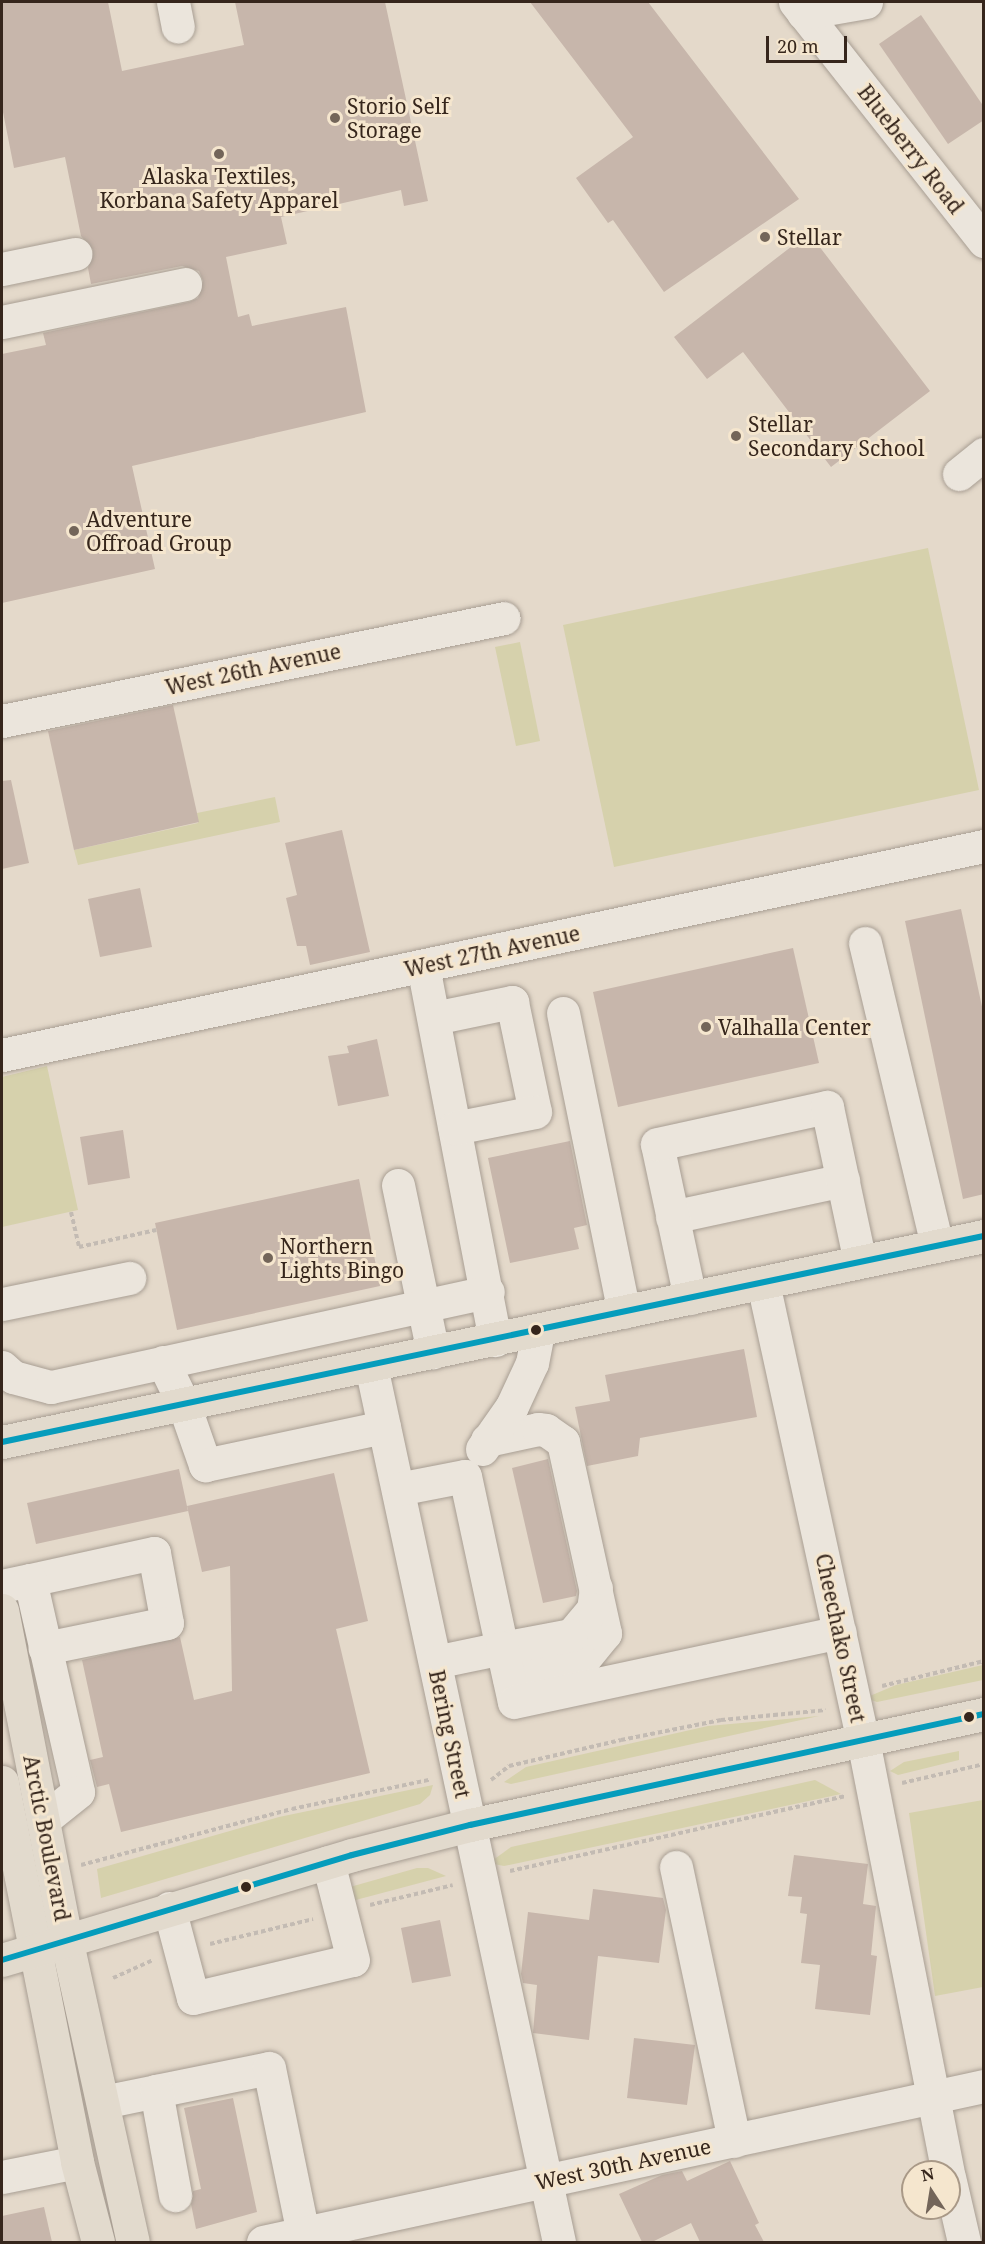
<!DOCTYPE html>
<html>
<head>
<meta charset="utf-8">
<style>
	body { margin:0 }
	#map { position:relative; width:985px; height:2244px; overflow:hidden; background:#e4d9ca; font-family:"Noto Serif",serif }
	div>[style] { position:absolute }
	.green>* { inset:0; background:#d6d1ac }
	.building>* { inset:0; background:#c7b6ab }
	.path>* { height:4px; margin-top:-2px; transform-origin:0; background:repeating-linear-gradient(90deg,#c3bbb3 0 4.5px,transparent 0 7.5px) }
	.roads { filter:drop-shadow(0 0 2px #a89e93) drop-shadow(0 0 2px #a89e93) }
	.minor>* { height:33px; margin:-16.5px; padding:0 16.5px; transform-origin:16.5px; border-radius:16.5px; background:#ebe5dc }
	.major>* { height:33px; margin:-16.5px; padding:0 16.5px; transform-origin:16.5px; border-radius:16.5px; background:#e2dacd }
	.bus-1>* { height:6px; margin:-3px; padding:0 3px; transform-origin:3px; border-radius:3px; background:#059cbc }
	.dots>* { width:16px; height:16px; translate:-50% -50%; box-sizing:border-box; border:3px solid #f5e6ce; border-radius:50% }
	span { translate:-50% -50%; white-space:nowrap; text-align:center; line-height:1.15; -webkit-text-stroke:6px #f5e6ce; paint-order:stroke }
	.poi-label { font-size:21px; color:#36261c }
	.left { translate:0 -50%; text-align:left }
	.street-label { font-size:21px; color:#36261c }
	.frame { position:absolute; inset:0; border:3px solid #36261c; pointer-events:none }
	.north { position:absolute; left:901px; top:2160px; width:60px; height:60px; box-sizing:border-box; background:#f5e6ce; border:2px solid #a99987; border-radius:50%; rotate:348deg; font-size:16px; font-weight:700; line-height:24px; text-align:center; color:#36261c }
	.north::after { content:''; display:block; margin:auto; width:21px; height:27px; background:#736559; clip-path:polygon(50% 0,100% 100%,50% 72%,0 100%) }
	.scale { position:absolute; left:766px; top:36px; width:81px; height:27px; box-sizing:border-box; border:3px solid #36261c; border-top:0; padding-left:8px; font-size:18px; line-height:21px; white-space:nowrap; color:#36261c; -webkit-text-stroke:4px #f5e6ce; paint-order:stroke }
</style>
</head>
<body>
<div id="map">
	<div class="green">
		<i style="clip-path:polygon(928px 548px,979px 790px,614px 867px,563px 625px)"></i>
		<i style="clip-path:polygon(520px 642px,540px 741px,516px 746px,495px 647px)"></i>
		<i style="clip-path:polygon(275px 797px,280px 822px,78px 865px,74px 850px,198px 823px,197px 813px)"></i>
		<i style="clip-path:polygon(47px 1066px,78px 1210px,2px 1227px,2px 1077px)"></i>
		<i style="clip-path:polygon(983px 1665px,983px 1680px,877px 1702px,865px 1698px,896px 1685px)"></i>
		<i style="clip-path:polygon(819px 1716px,511px 1784px,504px 1782px,526px 1767px,708px 1726px)"></i>
		<i style="clip-path:polygon(959px 1751px,959px 1760px,898px 1775px,890px 1771px,904px 1762px)"></i>
		<i style="clip-path:polygon(815px 1780px,841px 1794px,504px 1866px,489px 1863px,511px 1847px)"></i>
		<i style="clip-path:polygon(433px 1785px,430px 1795px,420px 1804px,101px 1898px,97px 1869px,279px 1817px)"></i>
		<i style="clip-path:polygon(983px 1800px,983px 1987px,935px 1996px,909px 1813px)"></i>
		<i style="clip-path:polygon(417px 1868px,428px 1868px,446px 1876px,352px 1901px,343px 1889px)"></i>
	</div>
	<div class="building">
		<i style="clip-path:polygon(2px 2px,108px 2px,122px 71px,244px 45px,235px 2px,385px 2px,428px 201px,404px 206px,401px 190px,281px 217px,287px 244px,226px 257px,238px 317px,249px 314px,252px 326px,346px 307px,366px 412px,132px 466px,155px 569px,2px 603px,2px 354px,46px 345px,43px 333px,189px 302px,198px 298px,203px 281px,199px 271px,182px 266px,91px 284px,88px 268px,93px 250px,81px 236px,65px 157px,14px 168px,2px 107px)"></i>
		<i style="clip-path:polygon(530px 2px,648px 2px,799px 199px,664px 292px,613px 220px,608px 223px,576px 178px,633px 137px)"></i>
		<i style="clip-path:polygon(921px 15px,984px 107px,984px 120px,948px 144px,879px 44px)"></i>
		<i style="clip-path:polygon(809px 233px,930px 391px,831px 467px,743px 352px,707px 379px,674px 337px)"></i>
		<i style="clip-path:polygon(173px 705px,199px 822px,74px 850px,48px 731px)"></i>
		<i style="clip-path:polygon(11px 780px,29px 863px,2px 869px,2px 781px)"></i>
		<i style="clip-path:polygon(342px 830px,370px 952px,310px 965px,306px 946px,297px 946px,286px 898px,297px 895px,285px 843px)"></i>
		<i style="clip-path:polygon(140px 888px,152px 947px,100px 957px,88px 899px)"></i>
		<i style="clip-path:polygon(961px 909px,984px 1016px,984px 1194px,963px 1199px,905px 921px)"></i>
		<i style="clip-path:polygon(793px 948px,819px 1063px,618px 1107px,593px 992px)"></i>
		<i style="clip-path:polygon(377px 1039px,389px 1096px,338px 1106px,328px 1056px,349px 1053px,347px 1046px)"></i>
		<i style="clip-path:polygon(123px 1130px,130px 1178px,88px 1185px,80px 1137px)"></i>
		<i style="clip-path:polygon(570px 1141px,587px 1225px,574px 1228px,579px 1249px,510px 1263px,488px 1158px)"></i>
		<i style="clip-path:polygon(359px 1179px,380px 1286px,177px 1330px,155px 1223px)"></i>
		<i style="clip-path:polygon(744px 1349px,757px 1417px,640px 1438px,638px 1456px,587px 1466px,575px 1407px,610px 1401px,605px 1375px)"></i>
		<i style="clip-path:polygon(548px 1459px,577px 1591px,576px 1596px,543px 1603px,512px 1468px)"></i>
		<i style="clip-path:polygon(179px 1469px,188px 1511px,36px 1544px,27px 1503px)"></i>
		<i style="clip-path:polygon(334px 1473px,368px 1621px,336px 1629px,370px 1773px,121px 1832px,109px 1784px,97px 1787px,90px 1760px,103px 1757px,82px 1660px,180px 1637px,194px 1700px,232px 1691px,230px 1566px,202px 1572px,187px 1506px)"></i>
		<i style="clip-path:polygon(794px 1855px,868px 1864px,863px 1904px,876px 1906px,871px 1955px,877px 1956px,870px 2015px,815px 2009px,820px 1965px,801px 1963px,807px 1914px,800px 1913px,802px 1897px,788px 1896px)"></i>
		<i style="clip-path:polygon(593px 1889px,663px 1898px,666px 1910px,659px 1963px,598px 1956px,589px 2040px,533px 2033px,537px 1985px,523px 1983px,521px 1974px,528px 1912px,589px 1920px)"></i>
		<i style="clip-path:polygon(440px 1920px,451px 1976px,412px 1983px,401px 1928px)"></i>
		<i style="clip-path:polygon(634px 2038px,695px 2045px,687px 2105px,627px 2098px)"></i>
		<i style="clip-path:polygon(233px 2098px,257px 2212px,196px 2229px,191px 2204px,193px 2191px,201px 2189px,184px 2108px)"></i>
		<i style="clip-path:polygon(730px 2161px,759px 2223px,755px 2225px,764px 2242px,700px 2242px,691px 2223px,652px 2242px,642px 2242px,619px 2194px,662px 2175px,682px 2171px,687px 2181px)"></i>
		<i style="clip-path:polygon(44px 2207px,52px 2242px,2px 2242px,2px 2216px)"></i>
	</div>
	<div class="path">
		<i style="left:71px;top:1212px;width:36px;rotate:77deg"></i>
		<i style="left:79px;top:1247px;width:79px;rotate:-12.4deg"></i>
		<i style="left:882px;top:1686px;width:105px;rotate:-13.8deg"></i>
		<i style="left:491px;top:1780px;width:23px;rotate:-38deg"></i>
		<i style="left:509px;top:1766px;width:115px;rotate:-13.1deg"></i>
		<i style="left:621px;top:1740px;width:102px;rotate:-11.3deg"></i>
		<i style="left:721px;top:1720px;width:105px;rotate:-5.4deg"></i>
		<i style="left:902px;top:1783px;width:84px;rotate:-13deg"></i>
		<i style="left:81px;top:1865px;width:218px;rotate:-14.9deg"></i>
		<i style="left:292px;top:1809px;width:140px;rotate:-12deg"></i>
		<i style="left:510px;top:1871px;width:343px;rotate:-12.6deg"></i>
		<i style="left:370px;top:1905px;width:85px;rotate:-13.5deg"></i>
		<i style="left:210px;top:1944px;width:106px;rotate:-13.6deg"></i>
		<i style="left:113px;top:1978px;width:44px;rotate:-24.2deg"></i>
	</div>
	<div class="roads">
		<div class="minor">
			<i style="left:173px;top:2px;width:25px;rotate:79deg"></i>
			<i style="left:795px;top:2px;width:305px;rotate:51.7deg"></i>
			<i style="left:803px;top:13px;width:64px;rotate:-9.9deg"></i>
			<i style="left:2px;top:269px;width:75px;rotate:-11.6deg"></i>
			<i style="left:2px;top:322px;width:187px;rotate:-11.7deg"></i>
			<i style="left:959px;top:474px;width:32px;rotate:-39deg"></i>
			<i style="left:2px;top:721px;width:512px;rotate:-11.59deg"></i>
			<i style="left:865px;top:943px;width:311px;rotate:76.6deg"></i>
			<i style="left:423px;top:966px;width:381px;rotate:79.1deg"></i>
			<i style="left:563px;top:1013px;width:305px;rotate:78.5deg"></i>
			<i style="left:434px;top:1018px;width:80px;rotate:-11.6deg"></i>
			<i style="left:512px;top:1002px;width:112px;rotate:78.2deg"></i>
			<i style="left:535px;top:1112px;width:82px;rotate:168.7deg"></i>
			<i style="left:2px;top:1055px;width:1004px;rotate:-12.02deg"></i>
			<i style="left:398px;top:1185px;width:171px;rotate:78.2deg"></i>
			<i style="left:672px;top:1217px;width:175px;rotate:-12.2deg"></i>
			<i style="left:763px;top:1283px;width:468px;rotate:77.7deg"></i>
			<i style="left:863px;top:1740px;width:440px;rotate:78.9deg"></i>
			<i style="left:690px;top:1298px;width:157px;rotate:-102.1deg"></i>
			<i style="left:657px;top:1144px;width:174px;rotate:-12.3deg"></i>
			<i style="left:827px;top:1107px;width:158px;rotate:78deg"></i>
			<i style="left:2px;top:1304px;width:130px;rotate:-11.6deg"></i>
			<i style="left:163px;top:1362px;width:48px;rotate:64deg"></i>
			<i style="left:184px;top:1405px;width:64px;rotate:70.7deg"></i>
			<i style="left:205px;top:1465px;width:183px;rotate:-12deg"></i>
			<i style="left:371px;top:1366px;width:896px;rotate:77.89deg"></i>
			<i style="left:2px;top:1367px;width:15px;rotate:42deg"></i>
			<i style="left:13px;top:1377px;width:39px;rotate:15deg"></i>
			<i style="left:51px;top:1387px;width:447px;rotate:-12.3deg"></i>
			<i style="left:487px;top:1440px;width:52px;rotate:-12.2deg"></i>
			<i style="left:538px;top:1429px;width:8px;rotate:7deg"></i>
			<i style="left:546px;top:1430px;width:21px;rotate:35deg"></i>
			<i style="left:563px;top:1442px;width:196px;rotate:77.6deg"></i>
			<i style="left:605px;top:1633px;width:36px;rotate:129deg"></i>
			<i style="left:582px;top:1661px;width:75px;rotate:166.1deg"></i>
			<i style="left:482px;top:1449px;width:52px;rotate:-55.1deg"></i>
			<i style="left:512px;top:1406px;width:47px;rotate:-65.1deg"></i>
			<i style="left:532px;top:1363px;width:33px;rotate:-79deg"></i>
			<i style="left:398px;top:1489px;width:68px;rotate:-11deg"></i>
			<i style="left:465px;top:1476px;width:176px;rotate:77.9deg"></i>
			<i style="left:502px;top:1648px;width:68px;rotate:168.2deg"></i>
			<i style="left:30px;top:1580px;width:127px;rotate:-12.3deg"></i>
			<i style="left:154px;top:1553px;width:71px;rotate:79.5deg"></i>
			<i style="left:167px;top:1623px;width:125px;rotate:168.4deg"></i>
			<i style="left:2px;top:1586px;width:29px;rotate:-12deg"></i>
			<i style="left:30px;top:1580px;width:217px;rotate:77.2deg"></i>
			<i style="left:78px;top:1792px;width:45px;rotate:141.3deg"></i>
			<i style="left:596px;top:1588px;width:21px;rotate:98deg"></i>
			<i style="left:593px;top:1609px;width:34px;rotate:130deg"></i>
			<i style="left:571px;top:1635px;width:70px;rotate:169.3deg"></i>
			<i style="left:502px;top:1648px;width:55px;rotate:77.5deg"></i>
			<i style="left:514px;top:1702px;width:333px;rotate:-12.1deg"></i>
			<i style="left:676px;top:1867px;width:280px;rotate:78deg"></i>
			<i style="left:169px;top:1908px;width:93px;rotate:75.1deg"></i>
			<i style="left:193px;top:1998px;width:164px;rotate:-13.4deg"></i>
			<i style="left:353px;top:1960px;width:101px;rotate:-104.3deg"></i>
			<i style="left:156px;top:2091px;width:115px;rotate:-11.5deg"></i>
			<i style="left:269px;top:2068px;width:169px;rotate:78.4deg"></i>
			<i style="left:103px;top:2102px;width:54px;rotate:-11.7deg"></i>
			<i style="left:156px;top:2091px;width:106px;rotate:79.6deg"></i>
			<i style="left:2px;top:2177px;width:76px;rotate:-11.3deg"></i>
			<i style="left:949px;top:2177px;width:67px;rotate:77deg"></i>
			<i style="left:263px;top:2242px;width:738px;rotate:-12.21deg"></i>
		</div>
		<div class="major">
			<i style="left:2px;top:1442px;width:1003px;rotate:-11.85deg"></i>
			<i style="left:2px;top:1610px;width:334px;rotate:79deg"></i>
			<i style="left:66px;top:1938px;width:311px;rotate:77.6deg"></i>
			<i style="left:2px;top:1782px;width:387px;rotate:78.8deg"></i>
			<i style="left:77px;top:2162px;width:83px;rotate:75.3deg"></i>
			<i style="left:2px;top:1960px;width:365px;rotate:-16.7deg"></i>
			<i style="left:352px;top:1855px;width:122px;rotate:-14.3deg"></i>
			<i style="left:470px;top:1825px;width:526px;rotate:-12.19deg"></i>
		</div>
	</div>
	<div class="bus-1">
		<i style="left:2px;top:1442px;width:1003px;rotate:-11.85deg"></i>
		<i style="left:2px;top:1960px;width:365px;rotate:-16.7deg"></i>
		<i style="left:352px;top:1855px;width:122px;rotate:-14.3deg"></i>
		<i style="left:470px;top:1825px;width:526px;rotate:-12.19deg"></i>
	</div>
	<div class="dots">
		<i style="left:335px;top:118px;background:#736559"></i>
		<i style="left:219px;top:154px;background:#736559"></i>
		<i style="left:765px;top:237px;background:#736559"></i>
		<i style="left:736px;top:436px;background:#736559"></i>
		<i style="left:74px;top:531px;background:#736559"></i>
		<i style="left:706px;top:1027px;background:#736559"></i>
		<i style="left:268px;top:1258px;background:#736559"></i>
		<i style="left:536px;top:1330px;background:#36261c"></i>
		<i style="left:969px;top:1717px;background:#36261c"></i>
		<i style="left:246px;top:1887px;background:#36261c"></i>
	</div>
	<div class="poi-label">
		<span class="left" style="left:347px;top:118px">Storio Self<br>Storage</span>
		<span style="left:219px;top:188px">Alaska Textiles,<br>Korbana Safety Apparel</span>
		<span class="left" style="left:777px;top:237px">Stellar</span>
		<span class="left" style="left:748px;top:436px">Stellar<br>Secondary School</span>
		<span class="left" style="left:86px;top:531px">Adventure<br>Offroad Group</span>
		<span class="left" style="left:718px;top:1027px">Valhalla Center</span>
		<span class="left" style="left:280px;top:1258px">Northern<br>Lights Bingo</span>
	</div>
	<div class="street-label">
		<span style="left:911px;top:149px;rotate:52deg">Blueberry Road</span>
		<span style="left:253px;top:669px;rotate:-12deg">West 26th Avenue</span>
		<span style="left:492px;top:951px;rotate:-12deg">West 27th Avenue</span>
		<span style="left:841px;top:1638px;rotate:78deg">Cheechako Street</span>
		<span style="left:450px;top:1734px;rotate:78deg">Bering Street</span>
		<span style="left:47px;top:1838px;rotate:79deg">Arctic Boulevard</span>
		<span style="left:623px;top:2164px;rotate:-12deg">West 30th Avenue</span>
	</div>
	<div class="frame"></div>
	<div class="north">N</div>
	<div class="scale">20 m</div>
</div>
</body>
</html>
